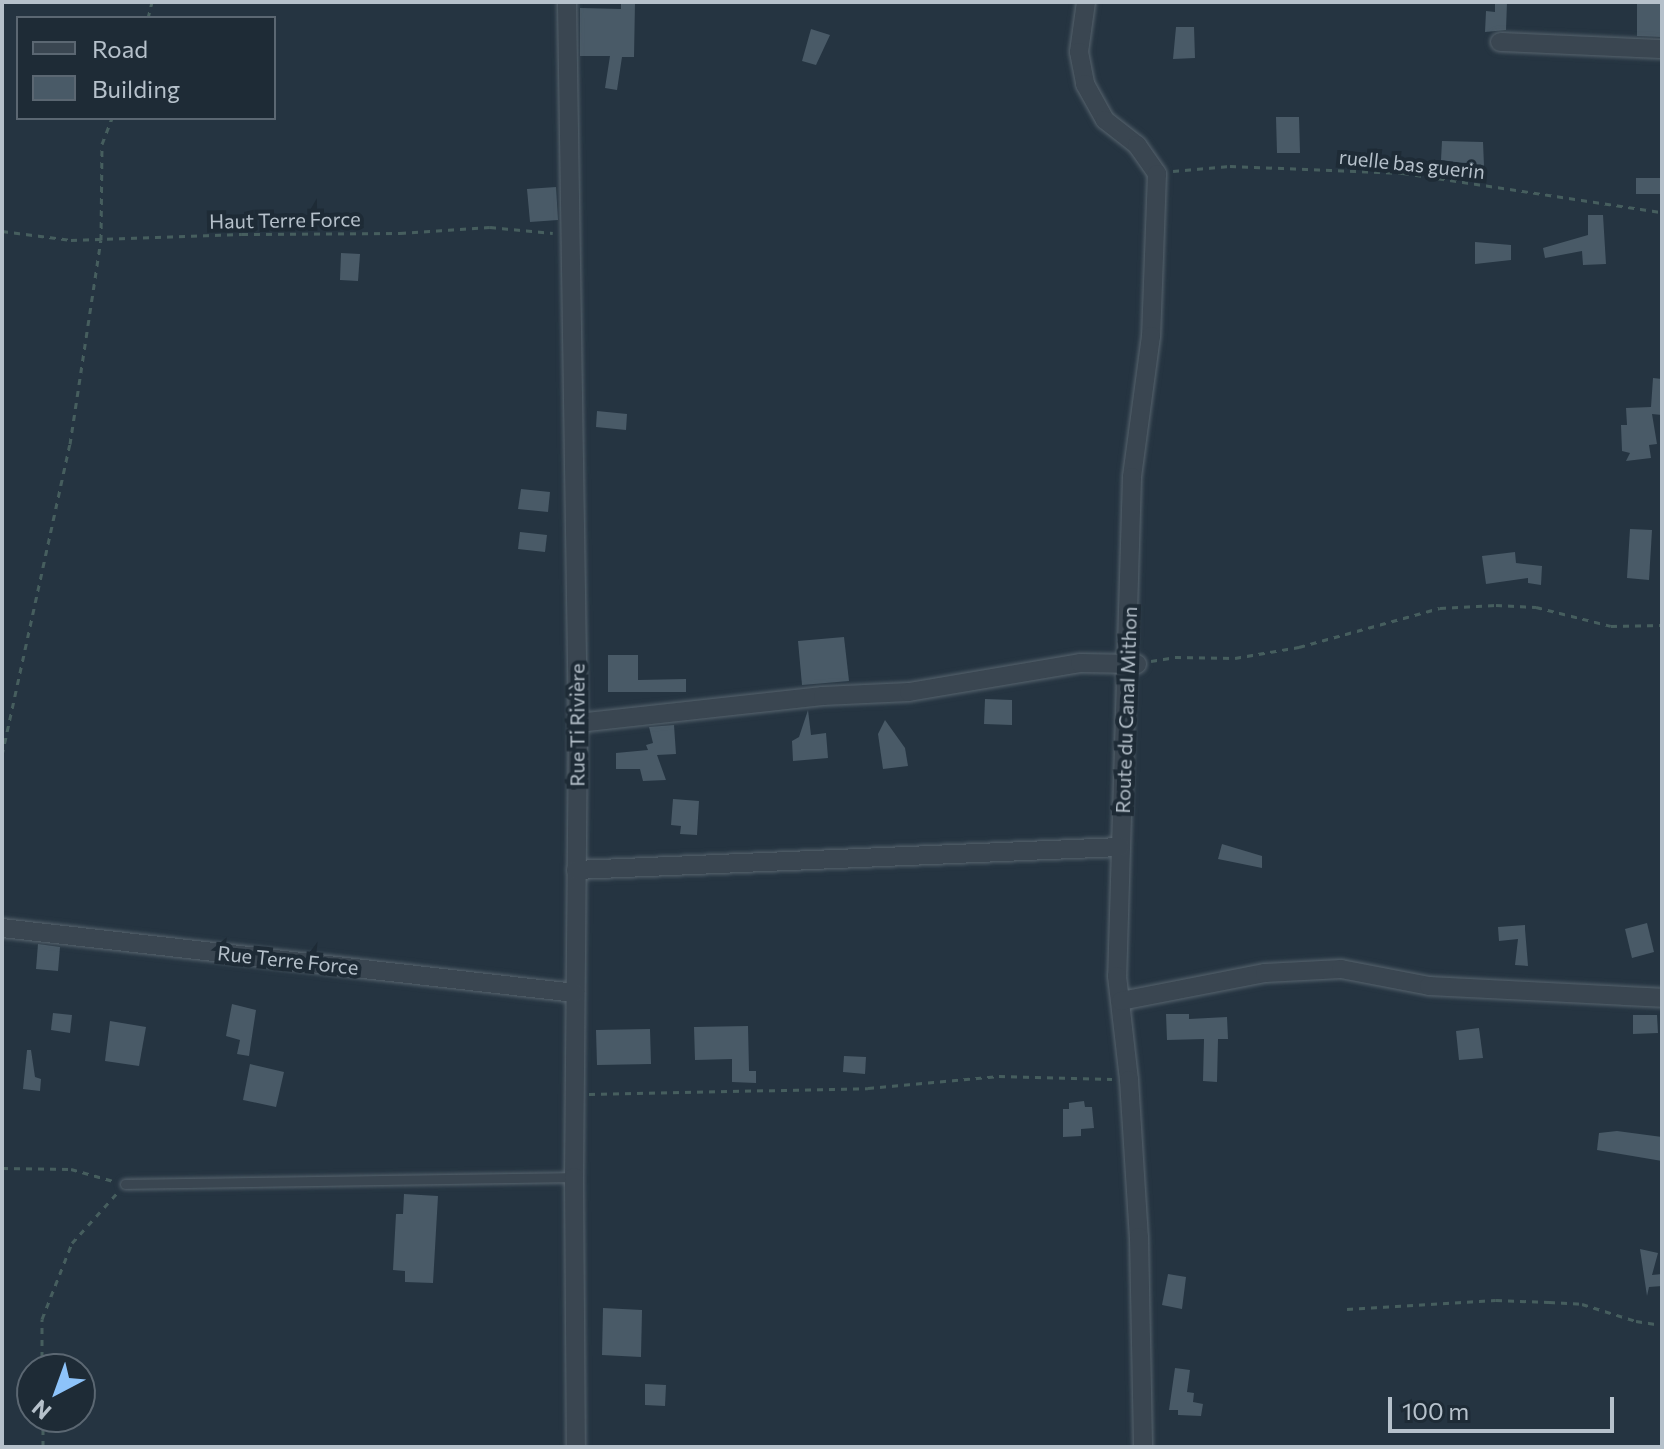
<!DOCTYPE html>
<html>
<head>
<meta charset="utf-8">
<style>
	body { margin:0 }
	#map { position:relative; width:1664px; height:1449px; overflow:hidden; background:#253441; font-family:Commissioner,sans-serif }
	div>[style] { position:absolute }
	.building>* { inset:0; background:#495a67 }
	.path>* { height:3px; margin-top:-1.5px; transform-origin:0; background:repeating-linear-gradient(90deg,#465e5e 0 6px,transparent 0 12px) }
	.roads { filter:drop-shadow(0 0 2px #57646e) drop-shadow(0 0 2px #57646e) }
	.lane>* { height:9px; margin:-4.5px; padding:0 4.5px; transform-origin:4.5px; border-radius:4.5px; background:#3a4651 }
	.street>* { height:18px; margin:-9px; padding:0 9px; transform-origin:9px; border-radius:9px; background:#3a4651 }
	span { translate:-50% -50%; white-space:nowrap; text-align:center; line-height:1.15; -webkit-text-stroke:8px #1e2b36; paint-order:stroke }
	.street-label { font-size:20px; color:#b6c1cb }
	.frame { position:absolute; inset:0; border:4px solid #b6c1cb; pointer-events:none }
	.legend { position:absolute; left:16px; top:16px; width:260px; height:104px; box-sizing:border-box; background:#1e2b36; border:2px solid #5b6772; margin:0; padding:10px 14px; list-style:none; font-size:24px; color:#b6c1cb }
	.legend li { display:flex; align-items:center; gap:16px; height:40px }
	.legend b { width:40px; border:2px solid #5b6772 }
	.north { position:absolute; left:16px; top:1353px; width:80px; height:80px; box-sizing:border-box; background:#1e2b36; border:2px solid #5b6772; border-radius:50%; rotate:221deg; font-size:22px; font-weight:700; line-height:32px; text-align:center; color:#b6c1cb }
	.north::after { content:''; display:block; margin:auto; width:28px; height:36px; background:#8dc3fa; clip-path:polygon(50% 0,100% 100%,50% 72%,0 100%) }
	.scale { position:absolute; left:1388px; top:1397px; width:226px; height:36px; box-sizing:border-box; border:4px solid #b6c1cb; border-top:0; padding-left:10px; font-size:24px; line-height:28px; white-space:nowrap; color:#b6c1cb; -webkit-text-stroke:6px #1e2b36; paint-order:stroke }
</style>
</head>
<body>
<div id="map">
	<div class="building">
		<i style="clip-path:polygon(621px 2px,635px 2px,634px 57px,622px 57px,617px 90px,605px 88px,610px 56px,580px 56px,580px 8px,621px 9px)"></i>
		<i style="clip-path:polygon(1495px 2px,1507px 2px,1506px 30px,1485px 32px,1486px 11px,1495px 12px)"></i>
		<i style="clip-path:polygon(1637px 2px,1662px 2px,1662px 37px,1637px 36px)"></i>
		<i style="clip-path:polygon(1176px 27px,1194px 27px,1195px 58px,1173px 59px)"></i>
		<i style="clip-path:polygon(811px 29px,830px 35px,816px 65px,802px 61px)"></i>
		<i style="clip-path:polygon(1276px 117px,1299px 117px,1300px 153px,1277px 153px)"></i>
		<i style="clip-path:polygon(1442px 141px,1483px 142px,1484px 166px,1441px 160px)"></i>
		<i style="clip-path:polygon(1636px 178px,1662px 178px,1662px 194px,1636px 194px)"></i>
		<i style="clip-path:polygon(556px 187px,558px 220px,530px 222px,527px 189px)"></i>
		<i style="clip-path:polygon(1588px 215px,1603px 215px,1606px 264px,1583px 265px,1582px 251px,1545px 258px,1543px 248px,1588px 235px)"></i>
		<i style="clip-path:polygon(1475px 242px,1511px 245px,1511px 260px,1475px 264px)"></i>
		<i style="clip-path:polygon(341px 253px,360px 254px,358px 281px,340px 280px)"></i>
		<i style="clip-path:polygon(1653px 378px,1662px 379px,1662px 415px,1652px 414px,1657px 444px,1649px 445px,1651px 458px,1626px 461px,1630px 453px,1622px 451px,1621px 425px,1627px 425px,1626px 408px,1651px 407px)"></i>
		<i style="clip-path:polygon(597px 411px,627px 414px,626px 430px,596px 427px)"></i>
		<i style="clip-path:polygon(521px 489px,550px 492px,548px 512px,518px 509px)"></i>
		<i style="clip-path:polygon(1630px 529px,1652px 530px,1649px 580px,1627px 578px)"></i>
		<i style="clip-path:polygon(520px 532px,547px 535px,545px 552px,518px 549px)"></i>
		<i style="clip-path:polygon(1515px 552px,1516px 563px,1542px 566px,1541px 585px,1528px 583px,1528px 578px,1486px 584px,1482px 556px)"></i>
		<i style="clip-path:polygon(844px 637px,849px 681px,802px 685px,798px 641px)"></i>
		<i style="clip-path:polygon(608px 655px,638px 655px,638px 680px,686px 679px,686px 692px,608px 692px)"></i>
		<i style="clip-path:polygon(985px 699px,1012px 700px,1012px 725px,984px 724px)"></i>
		<i style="clip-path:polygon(808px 710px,811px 735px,826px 733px,828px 758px,793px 761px,792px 741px,799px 737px)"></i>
		<i style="clip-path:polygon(885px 720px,905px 748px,908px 766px,883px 769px,878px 734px)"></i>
		<i style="clip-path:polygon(674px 725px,676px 754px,657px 755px,666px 780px,643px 781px,640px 769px,616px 769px,616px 753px,648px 750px,646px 745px,653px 743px,649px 727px)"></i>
		<i style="clip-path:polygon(673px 799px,699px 801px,697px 835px,680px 834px,681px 826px,671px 825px)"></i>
		<i style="clip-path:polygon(1222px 844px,1262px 856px,1262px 868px,1218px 859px)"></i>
		<i style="clip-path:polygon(1647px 923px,1654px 952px,1632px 958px,1625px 929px)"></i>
		<i style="clip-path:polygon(1525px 925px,1525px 929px,1528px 966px,1515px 965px,1518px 939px,1499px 941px,1498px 927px)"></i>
		<i style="clip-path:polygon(38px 944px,60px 947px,58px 971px,36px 969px)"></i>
		<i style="clip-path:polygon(232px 1004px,256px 1010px,249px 1056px,237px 1054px,240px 1040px,226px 1036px)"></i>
		<i style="clip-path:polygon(53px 1013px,72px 1015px,70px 1033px,51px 1030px)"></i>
		<i style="clip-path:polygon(1166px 1014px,1189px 1014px,1189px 1019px,1227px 1017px,1228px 1039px,1218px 1039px,1217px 1082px,1203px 1081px,1204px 1039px,1167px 1040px)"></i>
		<i style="clip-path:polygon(1633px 1015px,1657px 1015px,1658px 1033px,1633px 1034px)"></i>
		<i style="clip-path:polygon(110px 1021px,146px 1027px,139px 1066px,105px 1061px)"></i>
		<i style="clip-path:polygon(748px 1026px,749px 1071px,756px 1071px,756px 1083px,732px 1082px,732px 1059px,695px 1060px,694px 1027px)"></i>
		<i style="clip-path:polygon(1479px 1028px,1483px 1058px,1459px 1060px,1456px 1031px)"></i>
		<i style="clip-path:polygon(650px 1029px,651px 1064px,597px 1065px,596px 1030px)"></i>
		<i style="clip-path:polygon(27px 1050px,31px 1050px,35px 1077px,41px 1079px,40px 1091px,23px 1089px)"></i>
		<i style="clip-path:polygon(844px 1056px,866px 1057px,865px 1074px,843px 1072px)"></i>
		<i style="clip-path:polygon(250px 1064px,284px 1072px,276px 1107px,243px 1100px)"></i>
		<i style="clip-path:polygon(1084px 1101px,1085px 1107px,1092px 1107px,1094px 1128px,1081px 1129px,1081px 1136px,1063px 1137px,1063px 1109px,1069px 1109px,1069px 1103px)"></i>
		<i style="clip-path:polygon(1617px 1131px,1662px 1137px,1662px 1161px,1597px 1150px,1599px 1133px)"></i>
		<i style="clip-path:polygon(404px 1194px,438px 1196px,433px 1283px,405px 1282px,405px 1271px,393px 1270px,396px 1214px,403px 1214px)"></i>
		<i style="clip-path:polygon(1640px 1249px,1658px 1253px,1652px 1275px,1662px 1274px,1662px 1286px,1649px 1287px,1647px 1296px)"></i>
		<i style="clip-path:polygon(1168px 1274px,1186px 1277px,1182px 1309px,1162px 1305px)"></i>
		<i style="clip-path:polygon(603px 1308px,642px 1310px,641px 1357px,602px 1355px)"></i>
		<i style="clip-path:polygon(1175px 1368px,1190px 1370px,1187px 1392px,1194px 1393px,1193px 1402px,1203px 1404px,1201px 1416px,1178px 1415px,1178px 1410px,1169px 1410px)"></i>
		<i style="clip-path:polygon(645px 1384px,666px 1385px,665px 1406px,645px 1405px)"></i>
	</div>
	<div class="path">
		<i style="left:148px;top:18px;width:16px;rotate:-76deg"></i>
		<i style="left:1173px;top:171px;width:57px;rotate:-5deg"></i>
		<i style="left:1230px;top:166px;width:173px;rotate:2.3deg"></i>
		<i style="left:1403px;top:173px;width:262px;rotate:8.6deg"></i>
		<i style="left:2px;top:231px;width:70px;rotate:7.4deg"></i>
		<i style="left:71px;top:240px;width:171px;rotate:-2deg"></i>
		<i style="left:242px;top:234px;width:158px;rotate:-0.4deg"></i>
		<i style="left:400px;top:233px;width:90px;rotate:-3.8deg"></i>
		<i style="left:490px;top:227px;width:63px;rotate:5.4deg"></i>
		<i style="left:1151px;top:661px;width:24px;rotate:-9deg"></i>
		<i style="left:1175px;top:657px;width:60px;rotate:1deg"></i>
		<i style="left:1235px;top:658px;width:65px;rotate:-9.8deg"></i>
		<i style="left:1299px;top:647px;width:146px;rotate:-15.5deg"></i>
		<i style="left:1440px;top:608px;width:56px;rotate:-3.1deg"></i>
		<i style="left:1496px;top:605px;width:40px;rotate:2.9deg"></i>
		<i style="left:1536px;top:607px;width:77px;rotate:14.2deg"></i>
		<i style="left:1611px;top:626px;width:51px;rotate:-1.1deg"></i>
		<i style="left:2px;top:755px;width:318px;rotate:-77.7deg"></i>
		<i style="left:70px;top:444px;width:206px;rotate:-81.4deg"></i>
		<i style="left:101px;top:240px;width:96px;rotate:-89.4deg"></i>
		<i style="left:102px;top:144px;width:28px;rotate:-69deg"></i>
		<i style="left:589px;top:1094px;width:279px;rotate:-1.2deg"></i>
		<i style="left:868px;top:1088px;width:132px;rotate:-5.2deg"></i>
		<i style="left:999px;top:1076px;width:113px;rotate:1.5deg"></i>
		<i style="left:2px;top:1168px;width:69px;rotate:0.8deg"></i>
		<i style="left:71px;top:1169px;width:44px;rotate:15.9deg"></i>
		<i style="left:1347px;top:1309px;width:149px;rotate:-3.5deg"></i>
		<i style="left:1496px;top:1300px;width:53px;rotate:2.2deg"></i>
		<i style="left:1549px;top:1302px;width:33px;rotate:3deg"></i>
		<i style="left:1582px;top:1304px;width:57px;rotate:17.5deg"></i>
		<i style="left:1636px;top:1321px;width:26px;rotate:9deg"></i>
		<i style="left:42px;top:1369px;width:50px;rotate:-90deg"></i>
		<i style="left:42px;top:1319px;width:82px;rotate:-68.5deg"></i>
		<i style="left:72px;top:1243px;width:69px;rotate:-48deg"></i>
		<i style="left:43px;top:1417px;width:30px;rotate:90deg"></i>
	</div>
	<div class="roads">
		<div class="lane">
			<i style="left:125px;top:1184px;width:449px;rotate:-0.9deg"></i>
		</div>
		<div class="street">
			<i style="left:567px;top:2px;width:721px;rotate:89.13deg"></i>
			<i style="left:578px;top:723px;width:454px;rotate:90.5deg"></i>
			<i style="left:574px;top:1177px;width:270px;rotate:89.6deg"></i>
			<i style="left:1086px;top:2px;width:50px;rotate:98deg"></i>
			<i style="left:1079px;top:52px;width:33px;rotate:79deg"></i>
			<i style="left:1085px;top:84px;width:41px;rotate:60.9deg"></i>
			<i style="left:1105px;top:120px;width:41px;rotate:38deg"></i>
			<i style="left:1137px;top:145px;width:35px;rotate:55deg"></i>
			<i style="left:1157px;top:174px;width:162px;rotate:92.1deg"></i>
			<i style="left:1151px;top:336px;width:142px;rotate:97.7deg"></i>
			<i style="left:1132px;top:477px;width:499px;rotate:91.7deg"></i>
			<i style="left:1117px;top:976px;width:105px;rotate:83.4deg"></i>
			<i style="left:1129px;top:1080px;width:157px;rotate:86.4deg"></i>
			<i style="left:1139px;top:1237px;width:210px;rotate:88.9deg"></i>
			<i style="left:1500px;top:42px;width:162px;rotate:2.5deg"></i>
			<i style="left:578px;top:723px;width:246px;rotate:-6.3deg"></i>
			<i style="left:823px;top:696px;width:86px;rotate:-2.7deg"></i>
			<i style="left:909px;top:692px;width:173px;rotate:-9.6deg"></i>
			<i style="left:1080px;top:663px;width:57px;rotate:1deg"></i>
			<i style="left:576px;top:870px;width:545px;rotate:-2.42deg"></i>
			<i style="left:2px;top:928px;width:577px;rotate:6.47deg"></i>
			<i style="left:1121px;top:1001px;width:147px;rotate:-11deg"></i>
			<i style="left:1265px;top:973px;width:76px;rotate:-3deg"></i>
			<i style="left:1341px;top:969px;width:90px;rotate:10.9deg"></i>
			<i style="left:1429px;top:986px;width:233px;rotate:2.9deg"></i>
		</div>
	</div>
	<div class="street-label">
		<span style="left:1412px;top:164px;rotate:6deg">ruelle bas guerin</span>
		<span style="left:285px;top:220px;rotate:-1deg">Haut Terre Force</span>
		<span style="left:1126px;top:710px;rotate:-88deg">Route du Canal Mithon</span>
		<span style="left:577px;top:725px;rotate:-90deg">Rue Ti Rivière</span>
		<span style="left:288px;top:960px;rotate:6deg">Rue Terre Force</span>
	</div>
	<div class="frame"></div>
	<ul class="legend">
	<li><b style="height:10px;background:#3a4651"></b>Road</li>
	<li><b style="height:22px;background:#495a67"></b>Building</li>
	</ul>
	<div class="north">N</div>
	<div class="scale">100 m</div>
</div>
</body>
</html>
